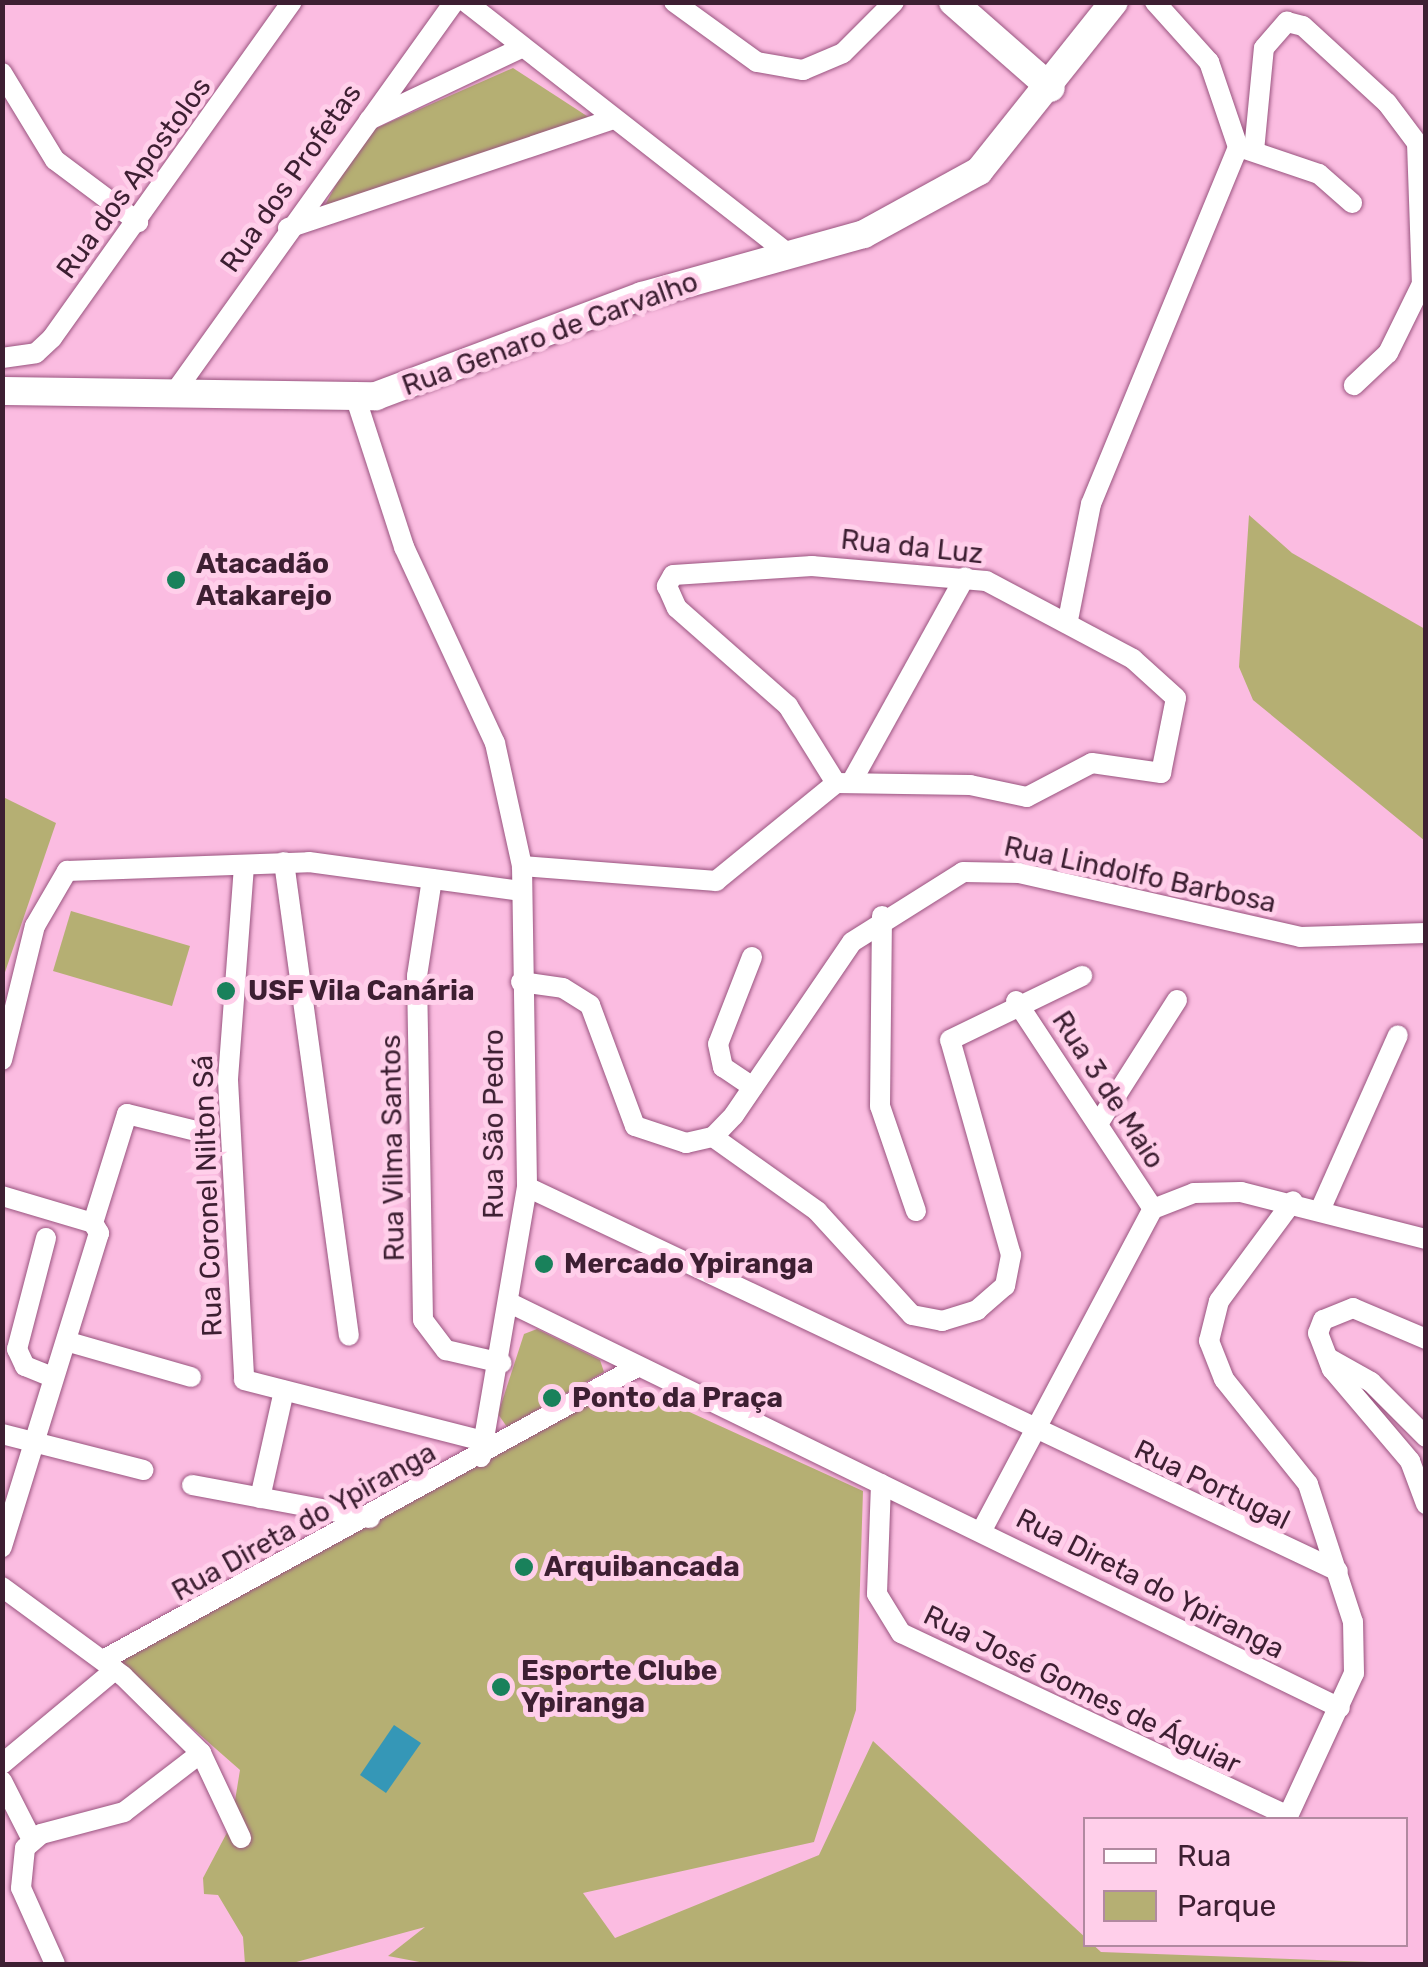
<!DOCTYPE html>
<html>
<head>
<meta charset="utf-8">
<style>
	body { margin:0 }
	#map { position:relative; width:1428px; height:1967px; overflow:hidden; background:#fbbce1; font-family:Rubik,sans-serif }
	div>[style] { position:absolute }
	.green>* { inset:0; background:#b5af73 }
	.water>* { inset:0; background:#3597b7 }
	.roads { filter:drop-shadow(0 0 2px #99547f) drop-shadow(0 0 2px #99547f) }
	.street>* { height:20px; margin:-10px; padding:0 10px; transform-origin:10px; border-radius:10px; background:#fff }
	.secondary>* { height:28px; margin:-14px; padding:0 14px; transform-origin:14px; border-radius:14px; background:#fff }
	.dots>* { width:28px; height:28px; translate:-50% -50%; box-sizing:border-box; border:5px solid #ffcfea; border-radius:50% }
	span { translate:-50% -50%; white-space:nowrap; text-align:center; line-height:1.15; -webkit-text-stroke:10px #ffcfea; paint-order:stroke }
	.street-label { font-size:28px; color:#3d1f32 }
	.poi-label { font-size:28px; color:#3d1f32; font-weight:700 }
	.left { translate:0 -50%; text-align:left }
	.frame { position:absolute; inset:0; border:5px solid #3d1f32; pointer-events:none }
	.legend { position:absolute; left:1083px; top:1817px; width:325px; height:130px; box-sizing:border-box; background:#ffcfea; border:2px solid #b189a0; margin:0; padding:12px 18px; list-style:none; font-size:30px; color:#3d1f32 }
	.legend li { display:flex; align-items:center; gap:20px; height:50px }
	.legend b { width:50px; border:2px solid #b189a0 }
</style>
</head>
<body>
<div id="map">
	<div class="green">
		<i style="clip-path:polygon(513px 68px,590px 118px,323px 209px,363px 134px)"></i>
		<i style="clip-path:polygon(1249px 515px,1292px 553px,1425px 629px,1425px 841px,1253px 700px,1239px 667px)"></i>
		<i style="clip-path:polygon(3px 797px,56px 823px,3px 978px)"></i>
		<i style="clip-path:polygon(71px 911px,190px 946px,172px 1006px,53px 971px)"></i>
		<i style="clip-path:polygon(537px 1329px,600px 1360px,604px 1372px,507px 1427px,498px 1414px,524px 1334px)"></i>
		<i style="clip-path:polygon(629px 1395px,661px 1399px,863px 1491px,856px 1710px,814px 1842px,583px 1893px,615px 1938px,819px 1855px,873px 1741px,1101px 1952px,1425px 1964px,430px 1964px,388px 1956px,425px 1927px,289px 1964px,245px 1964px,243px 1937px,218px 1895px,204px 1894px,203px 1878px,231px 1825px,240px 1770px,118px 1663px,593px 1399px)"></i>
	</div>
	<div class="water">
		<i style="clip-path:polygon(394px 1725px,421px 1743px,386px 1793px,360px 1775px)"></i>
	</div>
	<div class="roads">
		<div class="street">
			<i style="left:466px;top:2px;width:407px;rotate:38deg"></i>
			<i style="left:674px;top:2px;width:102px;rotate:35.9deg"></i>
			<i style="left:757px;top:62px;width:47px;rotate:9.9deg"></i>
			<i style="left:803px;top:70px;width:43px;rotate:-23deg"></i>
			<i style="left:843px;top:53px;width:72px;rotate:-45deg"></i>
			<i style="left:2px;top:73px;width:102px;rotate:58.7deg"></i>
			<i style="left:55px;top:160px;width:104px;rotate:36.8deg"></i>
			<i style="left:369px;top:120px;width:166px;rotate:-25.3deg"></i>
			<i style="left:1245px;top:149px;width:78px;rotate:18.7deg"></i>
			<i style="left:1319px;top:174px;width:44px;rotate:41.3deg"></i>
			<i style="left:1254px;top:151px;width:103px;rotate:-84.5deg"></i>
			<i style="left:1264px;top:48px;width:35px;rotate:-49deg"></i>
			<i style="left:1287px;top:22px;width:16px;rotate:14deg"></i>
			<i style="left:1303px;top:26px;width:114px;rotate:42.5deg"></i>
			<i style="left:1387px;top:103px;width:50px;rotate:53.1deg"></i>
			<i style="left:1417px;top:143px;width:141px;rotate:88deg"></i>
			<i style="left:1422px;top:284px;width:77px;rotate:116.2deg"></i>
			<i style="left:1388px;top:353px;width:47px;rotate:136.7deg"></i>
			<i style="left:288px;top:228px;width:344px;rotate:-18.5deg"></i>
			<i style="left:2px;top:358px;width:34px;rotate:-8deg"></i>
			<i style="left:36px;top:353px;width:22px;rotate:-43deg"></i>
			<i style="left:52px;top:338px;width:413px;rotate:-54.5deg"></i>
			<i style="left:177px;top:389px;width:476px;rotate:-54.4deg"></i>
			<i style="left:356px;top:399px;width:156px;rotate:72deg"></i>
			<i style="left:404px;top:547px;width:216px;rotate:65.1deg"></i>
			<i style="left:495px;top:743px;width:126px;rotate:77.6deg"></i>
			<i style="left:522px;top:866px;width:321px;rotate:89.1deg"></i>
			<i style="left:527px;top:1187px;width:274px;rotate:99.7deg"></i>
			<i style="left:1068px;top:620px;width:118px;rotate:-78.8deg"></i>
			<i style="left:1091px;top:504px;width:386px;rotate:-67.6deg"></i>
			<i style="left:1238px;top:147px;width:90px;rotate:-108.8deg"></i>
			<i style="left:1209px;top:62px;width:81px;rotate:-132deg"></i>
			<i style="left:852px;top:781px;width:233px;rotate:-61deg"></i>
			<i style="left:284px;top:862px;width:478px;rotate:82.2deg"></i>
			<i style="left:244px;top:866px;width:215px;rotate:94.3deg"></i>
			<i style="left:228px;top:1080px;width:300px;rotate:86.9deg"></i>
			<i style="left:244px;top:1380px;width:248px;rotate:14.3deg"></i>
			<i style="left:522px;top:866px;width:195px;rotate:4.4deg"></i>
			<i style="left:716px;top:881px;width:155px;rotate:-39.2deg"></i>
			<i style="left:836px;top:783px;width:134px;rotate:0.9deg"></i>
			<i style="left:970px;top:785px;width:58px;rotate:11.9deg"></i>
			<i style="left:1027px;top:797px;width:73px;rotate:-27.6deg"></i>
			<i style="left:1092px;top:763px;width:70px;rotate:8.2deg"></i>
			<i style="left:1161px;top:773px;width:76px;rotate:-78.7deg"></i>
			<i style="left:1176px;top:698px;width:58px;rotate:-137.8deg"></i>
			<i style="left:1133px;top:659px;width:166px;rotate:-152deg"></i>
			<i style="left:986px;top:581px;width:175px;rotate:-175.1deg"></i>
			<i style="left:812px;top:566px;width:139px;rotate:176.3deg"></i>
			<i style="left:673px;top:575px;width:13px;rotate:119deg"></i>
			<i style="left:667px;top:586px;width:24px;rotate:66deg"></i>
			<i style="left:677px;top:608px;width:148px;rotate:41.4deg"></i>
			<i style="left:788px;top:706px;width:91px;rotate:58.1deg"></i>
			<i style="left:432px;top:879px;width:98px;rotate:98.8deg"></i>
			<i style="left:417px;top:976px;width:344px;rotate:89deg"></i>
			<i style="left:423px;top:1320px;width:38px;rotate:53deg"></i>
			<i style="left:446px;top:1350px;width:57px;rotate:13.1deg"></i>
			<i style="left:882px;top:916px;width:190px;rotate:90.6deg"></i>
			<i style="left:880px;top:1106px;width:111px;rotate:71.1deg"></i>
			<i style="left:752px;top:957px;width:93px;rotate:111.3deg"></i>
			<i style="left:718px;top:1044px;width:24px;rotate:78deg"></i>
			<i style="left:723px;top:1067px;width:36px;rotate:34deg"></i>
			<i style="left:521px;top:982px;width:42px;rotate:8.1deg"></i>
			<i style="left:563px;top:988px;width:32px;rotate:32deg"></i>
			<i style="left:590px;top:1005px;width:129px;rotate:69.6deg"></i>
			<i style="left:635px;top:1126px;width:54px;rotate:18.4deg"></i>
			<i style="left:686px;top:1143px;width:28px;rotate:-13deg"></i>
			<i style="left:713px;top:1137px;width:30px;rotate:-46deg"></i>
			<i style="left:734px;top:1115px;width:209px;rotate:-55.7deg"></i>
			<i style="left:852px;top:942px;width:131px;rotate:-32.2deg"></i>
			<i style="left:963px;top:872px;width:56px;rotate:1deg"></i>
			<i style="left:1019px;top:873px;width:288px;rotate:12.8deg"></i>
			<i style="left:1300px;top:937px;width:126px;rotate:-1.8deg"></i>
			<i style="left:1016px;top:1001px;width:249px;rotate:56.6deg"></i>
			<i style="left:2px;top:1060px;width:138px;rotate:-76.2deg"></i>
			<i style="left:35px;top:926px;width:64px;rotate:-59.8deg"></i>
			<i style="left:67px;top:871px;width:242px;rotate:-2.1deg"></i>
			<i style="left:309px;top:862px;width:215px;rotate:7.8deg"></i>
			<i style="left:1098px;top:1124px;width:147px;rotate:-57.5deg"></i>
			<i style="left:713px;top:1137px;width:128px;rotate:35.4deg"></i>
			<i style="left:817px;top:1211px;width:141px;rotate:47.6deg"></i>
			<i style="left:912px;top:1315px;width:31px;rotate:11deg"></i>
			<i style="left:942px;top:1321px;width:37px;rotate:-17deg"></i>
			<i style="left:977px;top:1310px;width:37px;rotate:-41deg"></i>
			<i style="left:1005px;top:1286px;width:32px;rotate:-79deg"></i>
			<i style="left:1011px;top:1255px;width:223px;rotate:-105.8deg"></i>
			<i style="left:950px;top:1040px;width:147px;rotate:-25.9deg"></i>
			<i style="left:527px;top:1187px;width:897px;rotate:25.34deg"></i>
			<i style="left:2px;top:1196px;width:95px;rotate:16.5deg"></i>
			<i style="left:93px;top:1223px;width:12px;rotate:59deg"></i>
			<i style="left:99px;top:1233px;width:329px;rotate:107.2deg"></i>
			<i style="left:1321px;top:1208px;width:189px;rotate:-66deg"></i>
			<i style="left:93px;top:1223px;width:114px;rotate:-72.7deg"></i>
			<i style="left:127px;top:1114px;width:67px;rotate:13.8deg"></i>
			<i style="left:46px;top:1238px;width:115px;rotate:104.6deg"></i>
			<i style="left:17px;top:1349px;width:19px;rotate:65deg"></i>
			<i style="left:25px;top:1366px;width:29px;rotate:22deg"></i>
			<i style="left:512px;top:1304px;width:921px;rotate:26.01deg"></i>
			<i style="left:1426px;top:1339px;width:79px;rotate:-157deg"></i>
			<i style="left:1353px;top:1308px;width:32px;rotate:158deg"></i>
			<i style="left:1323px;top:1320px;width:14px;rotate:111deg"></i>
			<i style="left:1318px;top:1333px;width:39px;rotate:69deg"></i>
			<i style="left:1332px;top:1369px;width:121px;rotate:49.7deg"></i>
			<i style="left:1410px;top:1461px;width:46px;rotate:69.6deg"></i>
			<i style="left:69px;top:1342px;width:127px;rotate:16deg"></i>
			<i style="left:1330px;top:1359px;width:47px;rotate:29.3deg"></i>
			<i style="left:1371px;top:1382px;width:78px;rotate:45deg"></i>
			<i style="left:2px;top:1434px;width:146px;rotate:14.3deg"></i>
			<i style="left:881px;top:1484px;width:110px;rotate:92.1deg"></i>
			<i style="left:877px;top:1594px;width:46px;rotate:58.4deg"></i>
			<i style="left:901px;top:1633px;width:428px;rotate:25.3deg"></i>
			<i style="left:1288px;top:1816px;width:157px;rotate:-65.2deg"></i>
			<i style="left:1354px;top:1673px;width:51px;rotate:-91.1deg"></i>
			<i style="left:1353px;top:1622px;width:145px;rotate:-108.1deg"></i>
			<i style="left:1308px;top:1484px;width:134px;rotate:-128.7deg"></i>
			<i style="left:1224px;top:1379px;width:41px;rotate:-111.5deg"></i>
			<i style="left:1209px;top:1341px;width:41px;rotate:-76deg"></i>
			<i style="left:1219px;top:1301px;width:124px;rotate:-53.5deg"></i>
			<i style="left:192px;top:1485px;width:181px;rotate:10.5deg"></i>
			<i style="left:260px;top:1498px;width:110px;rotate:-77.4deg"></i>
			<i style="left:982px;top:1530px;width:364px;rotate:-62deg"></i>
			<i style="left:1153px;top:1209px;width:44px;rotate:-21.3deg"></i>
			<i style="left:1194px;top:1193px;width:47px;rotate:-1.2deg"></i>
			<i style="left:1241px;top:1192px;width:191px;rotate:14.3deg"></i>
			<i style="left:2px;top:1587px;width:150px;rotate:36.3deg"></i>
			<i style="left:123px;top:1676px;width:110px;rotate:44.6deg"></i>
			<i style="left:201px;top:1753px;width:94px;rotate:64.8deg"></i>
			<i style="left:103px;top:1660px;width:609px;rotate:-28.75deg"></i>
			<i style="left:2px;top:1764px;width:147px;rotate:-39.8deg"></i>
			<i style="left:2px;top:1781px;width:66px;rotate:63deg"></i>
			<i style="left:55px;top:1964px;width:83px;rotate:-114.1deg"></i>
			<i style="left:21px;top:1888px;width:40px;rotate:-84.3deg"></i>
			<i style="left:25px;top:1848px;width:21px;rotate:-41deg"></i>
			<i style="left:41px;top:1834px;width:86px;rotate:-14.8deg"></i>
			<i style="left:124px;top:1812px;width:97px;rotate:-37.5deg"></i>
		</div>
		<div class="secondary">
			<i style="left:953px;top:2px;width:130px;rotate:41.3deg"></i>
			<i style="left:2px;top:391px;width:374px;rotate:0.8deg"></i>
			<i style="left:376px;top:396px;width:284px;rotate:-20.6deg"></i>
			<i style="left:642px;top:296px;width:230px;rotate:-15.6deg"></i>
			<i style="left:864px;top:234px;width:131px;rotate:-28.7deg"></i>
			<i style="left:979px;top:171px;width:216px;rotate:-51.4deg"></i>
		</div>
	</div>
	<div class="dots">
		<i style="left:176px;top:580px;background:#19815b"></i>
		<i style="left:226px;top:991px;background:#19815b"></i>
		<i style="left:544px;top:1264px;background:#19815b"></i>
		<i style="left:552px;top:1398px;background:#19815b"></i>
		<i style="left:524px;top:1567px;background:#19815b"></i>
		<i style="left:501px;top:1687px;background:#19815b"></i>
	</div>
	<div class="street-label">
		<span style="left:134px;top:178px;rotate:-54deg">Rua dos Apostolos</span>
		<span style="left:291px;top:178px;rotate:-55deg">Rua dos Profetas</span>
		<span style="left:550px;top:334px;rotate:-20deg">Rua Genaro de Carvalho</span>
		<span style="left:912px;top:547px;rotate:6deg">Rua da Luz</span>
		<span style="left:1140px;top:875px;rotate:12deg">Rua Lindolfo Barbosa</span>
		<span style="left:1108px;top:1090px;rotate:57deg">Rua 3 de Maio</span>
		<span style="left:494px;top:1124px;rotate:-90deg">Rua São Pedro</span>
		<span style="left:393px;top:1148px;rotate:-91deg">Rua Vilma Santos</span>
		<span style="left:208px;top:1196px;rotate:-92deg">Rua Coronel Nilton Sá</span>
		<span style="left:1212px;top:1485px;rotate:26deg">Rua Portugal</span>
		<span style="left:304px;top:1522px;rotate:-29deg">Rua Direta do Ypiranga</span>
		<span style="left:1150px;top:1584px;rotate:27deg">Rua Direta do Ypiranga</span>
		<span style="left:1082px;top:1690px;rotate:26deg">Rua José Gomes de Águiar</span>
	</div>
	<div class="poi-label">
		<span class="left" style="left:196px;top:580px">Atacadão<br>Atakarejo</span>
		<span class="left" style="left:248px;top:991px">USF Vila Canária</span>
		<span class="left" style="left:564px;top:1264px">Mercado Ypiranga</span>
		<span class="left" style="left:572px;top:1398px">Ponto da Praça</span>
		<span class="left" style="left:544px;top:1567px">Arquibancada</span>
		<span class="left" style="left:521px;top:1687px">Esporte Clube<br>Ypiranga</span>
	</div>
	<div class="frame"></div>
	<ul class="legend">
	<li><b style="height:12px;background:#fff"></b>Rua</li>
	<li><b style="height:28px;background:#b5af73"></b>Parque</li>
	</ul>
</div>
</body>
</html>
